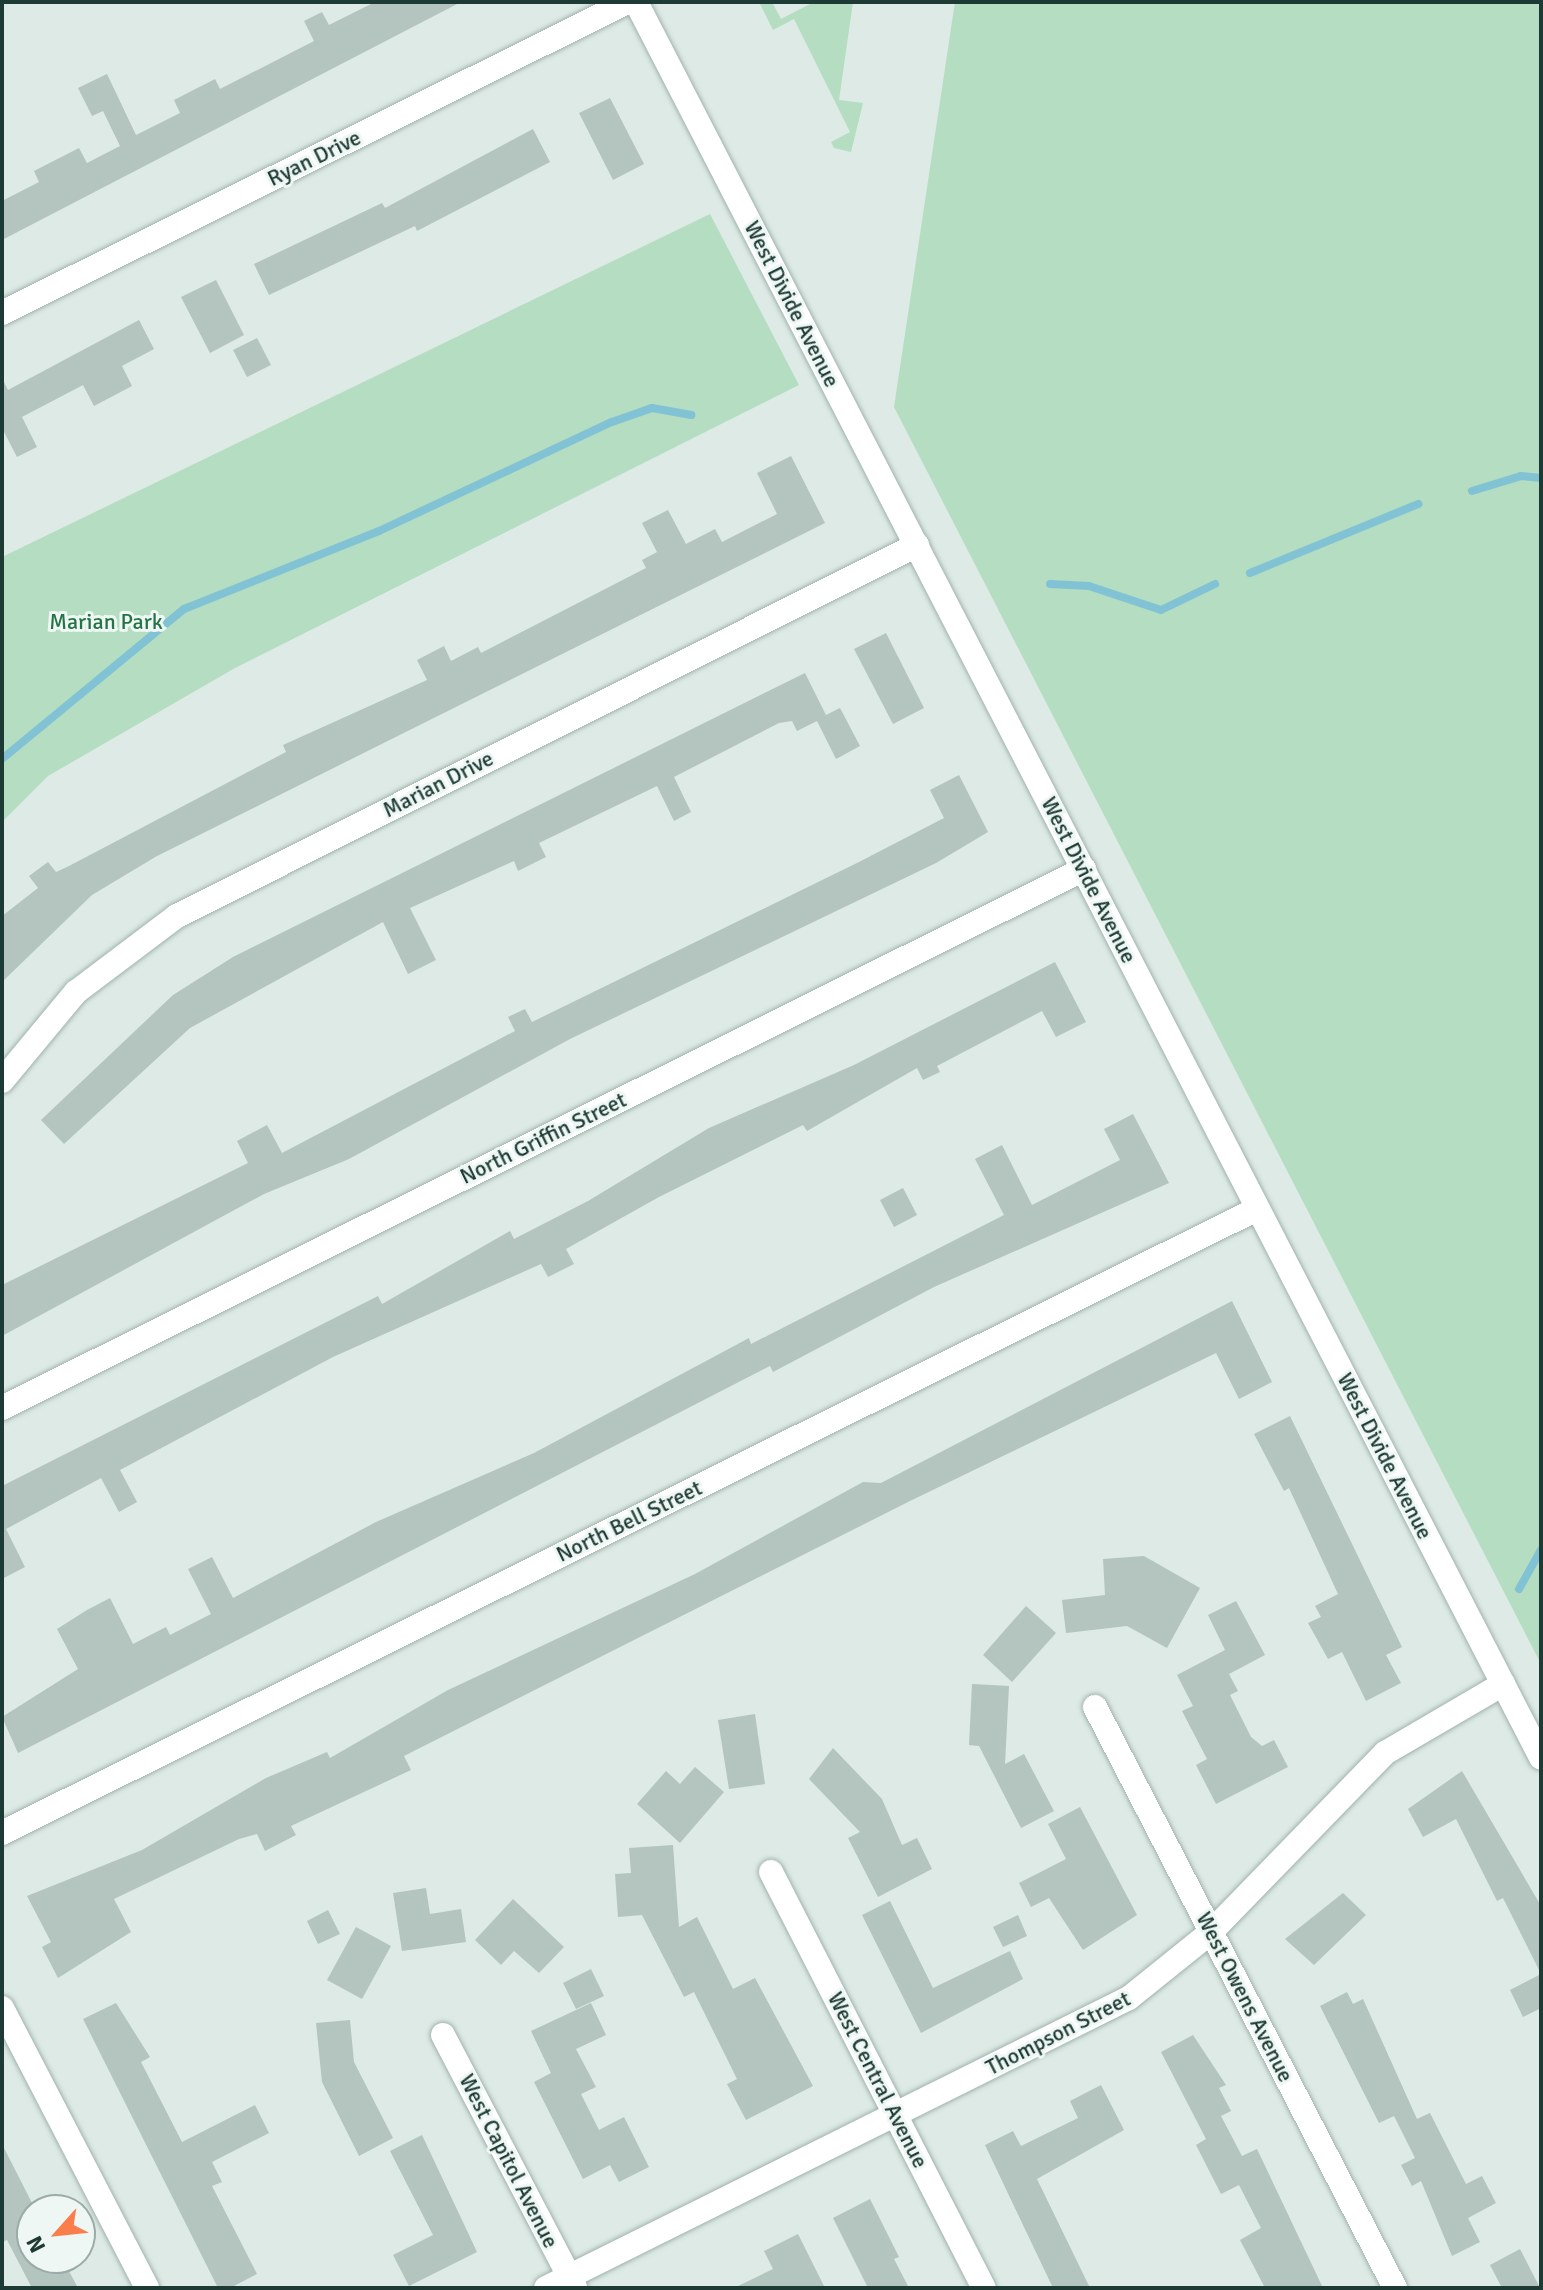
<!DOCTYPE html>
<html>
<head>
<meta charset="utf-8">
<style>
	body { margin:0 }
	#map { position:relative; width:1543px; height:2290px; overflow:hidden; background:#ddeae5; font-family:Signika,sans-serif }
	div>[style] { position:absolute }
	.green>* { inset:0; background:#b4ddc1 }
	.stream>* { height:8px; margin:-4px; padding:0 4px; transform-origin:4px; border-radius:4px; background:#81c3d4 }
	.building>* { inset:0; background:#b3c5be }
	.roads { filter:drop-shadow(0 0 2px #a0b2ac) drop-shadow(0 0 2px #a0b2ac) }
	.minor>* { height:24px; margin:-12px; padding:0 12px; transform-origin:12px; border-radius:12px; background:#fff }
	.tertiary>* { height:24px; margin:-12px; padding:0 12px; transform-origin:12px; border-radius:12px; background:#fff }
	span { translate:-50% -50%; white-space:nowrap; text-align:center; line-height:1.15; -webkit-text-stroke:6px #eef7f3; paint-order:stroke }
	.street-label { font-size:22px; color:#1e3a34 }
	.park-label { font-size:22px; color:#267347 }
	.frame { position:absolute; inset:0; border:4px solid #1e3a34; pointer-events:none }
	.north { position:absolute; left:16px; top:2194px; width:80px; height:80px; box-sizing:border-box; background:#eef7f3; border:2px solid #9baba7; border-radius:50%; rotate:243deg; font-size:22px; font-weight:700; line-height:32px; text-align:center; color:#1e3a34 }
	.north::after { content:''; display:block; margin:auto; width:28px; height:36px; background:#fa7e4c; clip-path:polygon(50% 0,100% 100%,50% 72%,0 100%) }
</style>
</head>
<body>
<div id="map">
	<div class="green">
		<i style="clip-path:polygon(772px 2px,781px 19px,814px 2px,853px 2px,839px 100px,863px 103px,851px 152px,834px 148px,831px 142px,850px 132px,794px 19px,773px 30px,760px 4px)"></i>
		<i style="clip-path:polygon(955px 2px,1541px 2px,1541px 1664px,894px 407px)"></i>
		<i style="clip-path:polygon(710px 214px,799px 385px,235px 668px,48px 776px,2px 822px,2px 557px)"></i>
	</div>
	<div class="stream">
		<i style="left:1472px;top:491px;width:51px;rotate:-17deg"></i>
		<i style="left:1521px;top:476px;width:20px;rotate:6deg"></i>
		<i style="left:1250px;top:573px;width:182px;rotate:-22.3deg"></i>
		<i style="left:1050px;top:584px;width:39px;rotate:3deg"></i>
		<i style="left:1089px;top:586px;width:76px;rotate:18.4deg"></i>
		<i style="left:1161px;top:610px;width:60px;rotate:-25.7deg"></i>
		<i style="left:2px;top:759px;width:236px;rotate:-39.5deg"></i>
		<i style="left:184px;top:609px;width:210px;rotate:-21.8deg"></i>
		<i style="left:379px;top:531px;width:257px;rotate:-25.1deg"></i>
		<i style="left:612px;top:422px;width:42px;rotate:-19.3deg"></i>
		<i style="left:652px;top:408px;width:40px;rotate:10deg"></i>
		<i style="left:1519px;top:1589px;width:45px;rotate:-60.6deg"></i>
	</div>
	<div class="building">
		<i style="clip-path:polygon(375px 2px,461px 2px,2px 240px,2px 201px,39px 182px,34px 171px,79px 148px,87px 163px,120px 146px,103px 111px,92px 116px,78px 88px,107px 74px,136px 135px,180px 113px,174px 100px,215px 79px,220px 89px,314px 41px,304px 21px,322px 12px,329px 25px)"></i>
		<i style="clip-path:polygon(610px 98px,644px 164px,613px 180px,579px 113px)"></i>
		<i style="clip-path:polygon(533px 129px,550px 162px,417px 231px,415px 226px,269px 295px,254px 264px,382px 203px,385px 208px)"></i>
		<i style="clip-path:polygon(216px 280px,244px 335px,210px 353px,181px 297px)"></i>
		<i style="clip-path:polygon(139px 320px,154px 349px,122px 366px,132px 386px,94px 406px,83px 385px,22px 417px,37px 447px,17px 457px,2px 428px,2px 378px,8px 390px)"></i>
		<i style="clip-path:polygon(257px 338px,271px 365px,247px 377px,233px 350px)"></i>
		<i style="clip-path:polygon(791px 456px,825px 523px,157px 856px,92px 895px,2px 982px,2px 916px,38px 888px,29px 876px,48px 862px,56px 872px,69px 866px,286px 752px,283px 745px,427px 680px,417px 660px,444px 646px,451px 661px,478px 647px,481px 653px,646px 568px,642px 560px,657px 552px,642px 523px,668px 510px,686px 544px,715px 529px,722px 542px,777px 514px,757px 473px)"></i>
		<i style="clip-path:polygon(886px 633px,924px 708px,893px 724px,854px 649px)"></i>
		<i style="clip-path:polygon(805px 673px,826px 715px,840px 708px,860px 746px,836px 759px,817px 721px,797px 731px,792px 721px,779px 723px,674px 777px,691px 812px,674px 821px,657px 786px,539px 843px,546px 857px,518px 871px,514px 861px,410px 908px,436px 960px,408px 974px,383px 922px,190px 1028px,64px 1144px,41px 1120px,173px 995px,233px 957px)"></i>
		<i style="clip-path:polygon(959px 775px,988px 832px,936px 863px,570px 1039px,349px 1159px,264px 1194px,2px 1336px,2px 1285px,248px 1163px,237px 1141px,267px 1125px,282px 1153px,515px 1031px,508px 1017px,525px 1009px,532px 1022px,859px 862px,944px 818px,930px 790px)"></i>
		<i style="clip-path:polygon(1055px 962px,1086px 1022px,1056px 1037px,1042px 1011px,937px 1066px,940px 1072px,923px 1080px,917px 1068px,807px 1131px,803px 1125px,659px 1197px,566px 1249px,574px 1264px,548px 1277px,541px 1264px,333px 1357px,120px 1470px,137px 1502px,119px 1512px,101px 1478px,6px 1529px,25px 1567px,2px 1579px,2px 1486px,378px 1296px,382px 1304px,510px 1231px,514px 1239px,588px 1201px,709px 1128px,854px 1065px)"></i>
		<i style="clip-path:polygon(1133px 1114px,1169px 1183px,934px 1287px,773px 1372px,770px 1366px,18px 1753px,2px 1717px,78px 1669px,57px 1629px,87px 1610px,110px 1598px,133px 1644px,166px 1627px,170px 1635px,211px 1614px,188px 1569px,212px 1557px,233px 1598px,376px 1522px,534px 1453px,749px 1338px,751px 1344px,1004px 1215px,975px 1159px,1002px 1145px,1032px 1205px,1120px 1160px,1104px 1129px)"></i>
		<i style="clip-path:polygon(903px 1188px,917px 1215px,894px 1227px,880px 1200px)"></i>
		<i style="clip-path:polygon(1232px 1301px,1272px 1382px,1239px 1399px,1216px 1353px,910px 1501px,404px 1756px,411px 1770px,291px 1826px,296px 1835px,265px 1851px,257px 1834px,239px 1839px,114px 1899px,131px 1932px,58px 1978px,42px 1947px,51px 1942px,27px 1896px,142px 1850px,266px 1778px,327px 1752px,330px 1758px,448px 1690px,695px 1574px,863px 1482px,881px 1483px)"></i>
		<i style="clip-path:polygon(1290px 1416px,1402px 1647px,1386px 1655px,1401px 1683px,1366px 1701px,1342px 1652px,1328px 1659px,1308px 1623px,1321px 1617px,1315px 1606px,1338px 1594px,1289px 1488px,1284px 1491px,1254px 1434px)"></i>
		<i style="clip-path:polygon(1144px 1556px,1200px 1588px,1167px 1648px,1127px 1626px,1066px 1633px,1062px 1600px,1105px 1595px,1103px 1559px)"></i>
		<i style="clip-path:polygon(1236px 1601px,1265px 1655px,1229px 1674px,1238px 1691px,1230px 1695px,1251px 1737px,1262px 1746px,1274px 1740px,1288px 1767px,1216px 1804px,1196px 1765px,1207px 1759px,1182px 1711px,1193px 1706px,1177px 1675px,1225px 1650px,1208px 1615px)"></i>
		<i style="clip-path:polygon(1026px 1606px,1056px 1633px,1012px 1682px,983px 1655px)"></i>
		<i style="clip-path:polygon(972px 1684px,1009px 1686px,1005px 1764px,1024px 1754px,1054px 1811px,1021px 1828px,979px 1746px,969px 1745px)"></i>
		<i style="clip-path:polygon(755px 1714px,765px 1784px,729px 1789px,718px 1720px)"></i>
		<i style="clip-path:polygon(833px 1748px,882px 1799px,902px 1845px,917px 1838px,932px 1869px,878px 1897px,848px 1838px,860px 1832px,809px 1779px)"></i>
		<i style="clip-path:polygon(695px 1767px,724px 1792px,680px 1843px,637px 1804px,666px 1771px,680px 1784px)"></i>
		<i style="clip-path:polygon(1462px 1771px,1541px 1906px,1541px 2008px,1523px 2017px,1510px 1990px,1541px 1974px,1503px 1898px,1497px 1901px,1456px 1819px,1423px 1837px,1408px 1809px)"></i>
		<i style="clip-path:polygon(1080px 1807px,1137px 1915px,1083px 1950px,1049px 1898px,1031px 1907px,1019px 1883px,1066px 1859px,1048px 1824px)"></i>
		<i style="clip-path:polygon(673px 1845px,679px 1927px,697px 1917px,733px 1989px,755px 1978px,813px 2086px,746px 2120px,727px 2084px,737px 2079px,694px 1992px,684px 1997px,642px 1915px,618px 1917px,615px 1874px,631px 1873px,629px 1848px)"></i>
		<i style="clip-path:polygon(426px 1888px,430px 1914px,461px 1909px,466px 1942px,402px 1951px,393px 1893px)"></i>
		<i style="clip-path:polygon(1343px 1893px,1366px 1915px,1314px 1965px,1285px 1939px)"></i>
		<i style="clip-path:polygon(513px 1899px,564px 1947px,539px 1973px,514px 1951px,501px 1965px,475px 1940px)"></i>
		<i style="clip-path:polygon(890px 1901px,933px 1988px,1010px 1951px,1023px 1979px,921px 2033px,862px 1915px)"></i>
		<i style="clip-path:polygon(328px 1910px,340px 1934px,318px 1944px,307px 1921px)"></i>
		<i style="clip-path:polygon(1018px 1915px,1027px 1936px,1003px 1947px,993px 1927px)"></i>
		<i style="clip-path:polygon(356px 1927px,391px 1946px,362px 1999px,327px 1980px)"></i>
		<i style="clip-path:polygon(591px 1969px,604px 1996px,576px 2009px,563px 1983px)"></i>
		<i style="clip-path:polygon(1347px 1992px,1353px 2004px,1363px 1999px,1417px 2119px,1430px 2113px,1466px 2184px,1482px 2176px,1496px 2203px,1468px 2218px,1480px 2242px,1452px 2256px,1421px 2181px,1412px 2186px,1401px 2165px,1415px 2158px,1394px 2116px,1379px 2123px,1320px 2006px)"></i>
		<i style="clip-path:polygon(116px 2003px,150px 2057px,141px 2062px,182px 2142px,255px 2105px,269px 2133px,212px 2162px,222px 2182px,212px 2186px,257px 2274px,230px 2288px,218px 2288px,83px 2019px)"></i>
		<i style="clip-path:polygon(591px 2003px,606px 2035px,576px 2049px,596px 2087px,581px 2094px,599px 2130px,624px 2117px,649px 2167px,619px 2182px,610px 2165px,583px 2179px,534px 2082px,551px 2073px,531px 2031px)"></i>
		<i style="clip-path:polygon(350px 2020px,354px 2062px,393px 2138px,359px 2156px,322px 2082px,316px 2023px)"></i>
		<i style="clip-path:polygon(1193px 2035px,1226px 2085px,1219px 2088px,1231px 2111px,1221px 2116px,1242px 2156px,1257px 2149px,1323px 2288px,1265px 2288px,1240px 2240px,1261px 2228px,1239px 2185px,1221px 2194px,1196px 2145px,1206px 2139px,1161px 2052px)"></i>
		<i style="clip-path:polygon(1101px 2085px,1124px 2130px,1037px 2179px,1090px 2288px,1053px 2288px,985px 2145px,1013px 2131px,1021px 2146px,1078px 2118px,1070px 2101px)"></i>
		<i style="clip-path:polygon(422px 2135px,477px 2252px,409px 2286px,393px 2255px,433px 2235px,390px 2151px)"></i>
		<i style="clip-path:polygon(2px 2144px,32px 2203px,32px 2258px,62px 2258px,78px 2288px,32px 2288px,7px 2240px,2px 2242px)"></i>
		<i style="clip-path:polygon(870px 2199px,899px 2257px,894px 2259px,909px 2288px,868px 2288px,833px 2218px)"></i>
		<i style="clip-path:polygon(798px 2234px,825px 2288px,734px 2288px,773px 2269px,764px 2251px)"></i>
		<i style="clip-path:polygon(1520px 2249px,1540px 2288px,1502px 2288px,1490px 2265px)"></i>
	</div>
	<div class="roads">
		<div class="minor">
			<i style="left:2px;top:313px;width:698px;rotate:-26.45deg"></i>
			<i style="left:2px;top:1081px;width:116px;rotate:-50.3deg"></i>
			<i style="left:76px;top:992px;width:126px;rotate:-37deg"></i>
			<i style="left:177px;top:916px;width:828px;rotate:-26.63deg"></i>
			<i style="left:2px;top:1408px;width:1209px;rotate:-26.48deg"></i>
			<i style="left:1095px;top:1707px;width:654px;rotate:62.69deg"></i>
			<i style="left:2px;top:1833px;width:1402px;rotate:-26.44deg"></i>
			<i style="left:771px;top:1872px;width:467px;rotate:62.9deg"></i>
			<i style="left:2px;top:2008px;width:315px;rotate:62.6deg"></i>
			<i style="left:443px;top:2035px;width:285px;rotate:62.4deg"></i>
			<i style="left:546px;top:2288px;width:651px;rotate:-26.45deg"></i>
			<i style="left:1129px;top:1998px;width:105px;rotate:-38.8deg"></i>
			<i style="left:1211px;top:1932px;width:250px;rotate:-45.8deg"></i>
			<i style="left:1385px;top:1753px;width:137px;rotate:-30.3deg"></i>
		</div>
		<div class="tertiary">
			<i style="left:636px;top:2px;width:1975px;rotate:62.73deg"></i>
		</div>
	</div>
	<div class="street-label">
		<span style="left:314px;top:158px;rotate:-26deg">Ryan Drive</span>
		<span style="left:792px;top:304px;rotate:63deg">West Divide Avenue</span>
		<span style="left:438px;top:784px;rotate:-27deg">Marian Drive</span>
		<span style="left:1089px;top:880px;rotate:63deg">West Divide Avenue</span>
		<span style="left:543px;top:1138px;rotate:-26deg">North Griffin Street</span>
		<span style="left:1385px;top:1456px;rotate:63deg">West Divide Avenue</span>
		<span style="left:629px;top:1521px;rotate:-26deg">North Bell Street</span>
		<span style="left:1245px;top:1997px;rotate:63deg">West Owens Avenue</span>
		<span style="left:1058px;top:2033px;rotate:-27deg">Thompson Street</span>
		<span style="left:878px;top:2080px;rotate:63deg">West Central Avenue</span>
		<span style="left:509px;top:2161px;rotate:63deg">West Capitol Avenue</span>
	</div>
	<div class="park-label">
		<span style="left:106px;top:622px">Marian Park</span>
	</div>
	<div class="frame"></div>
	<div class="north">N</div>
</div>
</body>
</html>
